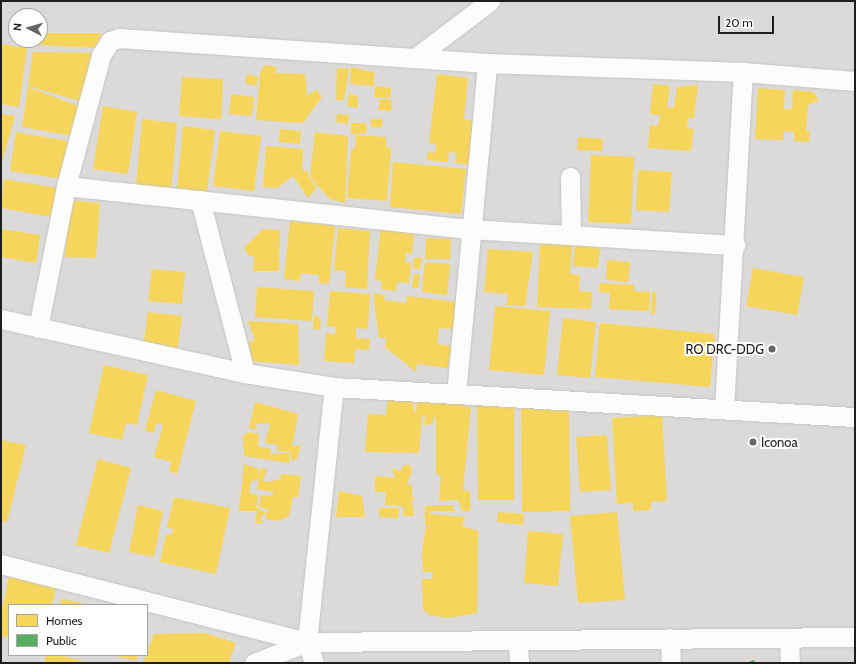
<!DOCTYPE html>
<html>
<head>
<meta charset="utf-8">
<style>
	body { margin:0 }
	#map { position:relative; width:856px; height:664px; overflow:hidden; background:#eceae7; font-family:Cabin,sans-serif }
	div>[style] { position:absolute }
	.residential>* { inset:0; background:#dbdad8 }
	.homes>* { inset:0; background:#f6d55c }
	.public>* { inset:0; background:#5aae61 }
	.roads { filter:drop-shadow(0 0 1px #c5c4c3) drop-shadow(0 0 1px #c5c4c3) }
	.minor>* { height:19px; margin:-9.5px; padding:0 9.5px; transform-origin:9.5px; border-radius:9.5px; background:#fcfcfb }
	.dots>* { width:11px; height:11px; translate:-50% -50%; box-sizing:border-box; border:2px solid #fff; border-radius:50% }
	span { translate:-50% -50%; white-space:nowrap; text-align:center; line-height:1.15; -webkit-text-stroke:4px #fff; paint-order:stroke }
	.poi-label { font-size:13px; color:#1e1e1e }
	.right { translate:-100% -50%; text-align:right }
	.left { translate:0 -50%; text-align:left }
	.frame { position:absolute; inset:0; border:2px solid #1e1e1e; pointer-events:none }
	.legend { position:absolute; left:8px; top:604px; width:140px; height:52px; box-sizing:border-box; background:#fff; border:1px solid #a5a5a5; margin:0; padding:5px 7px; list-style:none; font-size:12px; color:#1e1e1e }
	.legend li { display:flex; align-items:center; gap:8px; height:20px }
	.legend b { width:20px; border:1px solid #a5a5a5 }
	.north { position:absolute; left:8px; top:8px; width:40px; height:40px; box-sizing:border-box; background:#fff; border:1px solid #a5a5a5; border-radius:50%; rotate:276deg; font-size:11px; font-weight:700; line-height:16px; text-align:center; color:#1e1e1e }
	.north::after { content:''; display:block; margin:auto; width:14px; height:18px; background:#666564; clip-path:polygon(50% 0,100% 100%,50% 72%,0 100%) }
	.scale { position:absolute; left:718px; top:16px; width:56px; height:18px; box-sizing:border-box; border:2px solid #1e1e1e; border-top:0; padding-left:5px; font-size:12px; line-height:14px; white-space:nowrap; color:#1e1e1e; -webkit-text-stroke:3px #fff; paint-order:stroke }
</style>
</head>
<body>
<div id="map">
	<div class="residential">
		<i style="clip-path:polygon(evenodd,1px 1px,855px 1px,855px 663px,1px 663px,1px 1px,16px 16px,40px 16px,40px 40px,16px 40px,16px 16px,1px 1px,9px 605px,147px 605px,147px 655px,9px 655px,9px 605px)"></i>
	</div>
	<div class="homes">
		<i style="clip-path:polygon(41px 33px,101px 33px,98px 48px,38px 45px)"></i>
		<i style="clip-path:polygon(1px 44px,27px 48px,19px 107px,1px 104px)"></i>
		<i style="clip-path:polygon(33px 52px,95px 53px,83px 102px,28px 86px)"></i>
		<i style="clip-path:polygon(265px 65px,277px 67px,275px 73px,305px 74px,307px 95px,317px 90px,322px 97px,303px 123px,256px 120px,260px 73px)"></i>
		<i style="clip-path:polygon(351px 67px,374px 72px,374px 86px,350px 84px)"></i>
		<i style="clip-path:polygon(337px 68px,349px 69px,344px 100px,336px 100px)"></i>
		<i style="clip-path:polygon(247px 74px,258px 77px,256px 86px,245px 83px)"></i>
		<i style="clip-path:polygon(437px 74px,468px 78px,464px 119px,479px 121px,474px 165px,455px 163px,457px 153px,449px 152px,448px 162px,427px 160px,428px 152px,435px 153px,436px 144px,429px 143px)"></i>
		<i style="clip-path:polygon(182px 77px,223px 79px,221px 119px,179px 116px)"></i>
		<i style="clip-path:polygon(653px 84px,670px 86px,667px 108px,674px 107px,677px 87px,698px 85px,694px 118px,688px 118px,687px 128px,694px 129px,691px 151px,648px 148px,650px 125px,658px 126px,660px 115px,650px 114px)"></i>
		<i style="clip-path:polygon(375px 86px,391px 88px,390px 98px,374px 97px)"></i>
		<i style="clip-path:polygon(28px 87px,81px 107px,73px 136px,22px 127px)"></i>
		<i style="clip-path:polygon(758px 88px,785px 90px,784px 109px,792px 109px,793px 90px,813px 92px,819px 100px,808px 105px,806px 131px,810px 131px,809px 142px,794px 141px,794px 132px,784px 131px,783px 140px,755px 139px)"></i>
		<i style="clip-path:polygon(349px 93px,358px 97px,358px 108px,347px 106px)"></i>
		<i style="clip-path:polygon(231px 94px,254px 97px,252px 116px,229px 114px)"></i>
		<i style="clip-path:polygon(380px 99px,392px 100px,391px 111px,378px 110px)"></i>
		<i style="clip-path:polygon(103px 106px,137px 112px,128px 174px,93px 169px)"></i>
		<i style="clip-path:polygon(1px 114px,15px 116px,1px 165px)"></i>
		<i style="clip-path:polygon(337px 114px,349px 115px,348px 124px,336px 122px)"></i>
		<i style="clip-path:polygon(142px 119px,177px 123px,171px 190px,136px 187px)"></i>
		<i style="clip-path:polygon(371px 119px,382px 119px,382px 127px,371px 127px)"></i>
		<i style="clip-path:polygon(351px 123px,366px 123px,367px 133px,351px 134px)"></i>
		<i style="clip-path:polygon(183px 126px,215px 130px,207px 192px,177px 190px)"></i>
		<i style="clip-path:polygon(280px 129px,301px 131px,300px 144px,279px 142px)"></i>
		<i style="clip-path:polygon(220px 131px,261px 136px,254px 191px,213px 186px)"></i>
		<i style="clip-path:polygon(16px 132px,68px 141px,62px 179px,10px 171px)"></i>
		<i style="clip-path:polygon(315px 132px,348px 136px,345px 203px,330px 199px,310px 177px)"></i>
		<i style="clip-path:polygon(356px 135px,386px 137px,386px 147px,391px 148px,387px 201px,347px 198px,351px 149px,355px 149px)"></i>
		<i style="clip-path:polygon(578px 137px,603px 139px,602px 151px,577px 150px)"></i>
		<i style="clip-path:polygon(266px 146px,303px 149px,302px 170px,308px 171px,308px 177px,317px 187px,308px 198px,293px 176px,277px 188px,263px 187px)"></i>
		<i style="clip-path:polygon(591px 155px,634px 157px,631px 224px,588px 222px)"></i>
		<i style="clip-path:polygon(393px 162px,466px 169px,461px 214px,390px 207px)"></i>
		<i style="clip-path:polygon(638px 170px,672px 172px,669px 212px,636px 210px)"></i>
		<i style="clip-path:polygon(4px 179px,57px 188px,53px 217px,1px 208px)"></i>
		<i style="clip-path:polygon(68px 200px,100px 203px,96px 258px,65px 257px)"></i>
		<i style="clip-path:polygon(290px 221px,335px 226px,329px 284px,319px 283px,319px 275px,301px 273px,300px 281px,284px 279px)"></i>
		<i style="clip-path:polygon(381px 227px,414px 230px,412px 254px,406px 253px,405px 262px,411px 263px,409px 283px,397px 282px,396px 291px,381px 289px,382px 281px,375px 280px)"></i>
		<i style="clip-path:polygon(338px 228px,370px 231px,367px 289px,345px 287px,346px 271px,334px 270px)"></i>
		<i style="clip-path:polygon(1px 229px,40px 235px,36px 263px,1px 257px)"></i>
		<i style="clip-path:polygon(263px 229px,280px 230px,279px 271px,253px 271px,254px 256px,249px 256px,244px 248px)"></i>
		<i style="clip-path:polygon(426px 238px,451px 239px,450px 259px,425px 259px)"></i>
		<i style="clip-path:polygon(540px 243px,572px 245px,570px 274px,580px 275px,579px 291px,592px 292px,591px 309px,537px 307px)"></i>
		<i style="clip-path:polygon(575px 245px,600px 248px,598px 268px,573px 266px)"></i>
		<i style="clip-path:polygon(488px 249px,533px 252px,525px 306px,507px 305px,508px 294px,484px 292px)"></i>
		<i style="clip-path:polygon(414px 257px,422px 258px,420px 269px,413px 269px)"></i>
		<i style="clip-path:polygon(607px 260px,630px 262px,628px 282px,606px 280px)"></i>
		<i style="clip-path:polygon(425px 262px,450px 264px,447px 295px,422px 292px)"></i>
		<i style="clip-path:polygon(753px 268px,804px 277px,797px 315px,746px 306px)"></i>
		<i style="clip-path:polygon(152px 269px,185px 272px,182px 304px,148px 301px)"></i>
		<i style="clip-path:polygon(414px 274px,420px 274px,418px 288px,412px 288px)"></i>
		<i style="clip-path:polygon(600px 283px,634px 285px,634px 291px,650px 292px,649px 311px,609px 309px,610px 293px,599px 292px)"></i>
		<i style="clip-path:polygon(257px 287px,314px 291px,312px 321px,255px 317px)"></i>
		<i style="clip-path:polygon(330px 291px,370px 294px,368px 329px,356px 328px,356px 338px,370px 339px,369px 350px,355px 349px,354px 363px,324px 361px,326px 333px,335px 334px,336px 327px,327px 326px)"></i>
		<i style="clip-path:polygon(652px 292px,656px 292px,655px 314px,651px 314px)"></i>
		<i style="clip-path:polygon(373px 293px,385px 295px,384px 300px,406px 303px,407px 296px,457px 302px,453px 329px,439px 328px,437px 344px,451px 346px,448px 368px,417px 364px,416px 372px,385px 347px,386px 338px,379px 338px)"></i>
		<i style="clip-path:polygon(495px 306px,550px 311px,544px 375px,489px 370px)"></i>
		<i style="clip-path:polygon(148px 312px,182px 316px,177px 352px,143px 347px)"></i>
		<i style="clip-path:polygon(314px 315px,321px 319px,320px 330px,313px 329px)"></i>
		<i style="clip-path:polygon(563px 318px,596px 322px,590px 378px,557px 375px)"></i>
		<i style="clip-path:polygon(248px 321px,298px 324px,299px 365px,252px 361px,249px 341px,255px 341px)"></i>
		<i style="clip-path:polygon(600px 323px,715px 334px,710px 387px,595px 377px)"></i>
		<i style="clip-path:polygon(104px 365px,148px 375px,137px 425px,126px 423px,122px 440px,89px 433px)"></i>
		<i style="clip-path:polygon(156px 390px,196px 401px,177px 474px,169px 471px,171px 462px,154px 457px,163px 425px,156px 423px,154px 433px,145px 430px)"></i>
		<i style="clip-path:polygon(419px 394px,459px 397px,459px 404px,471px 408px,463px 489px,470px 492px,470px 511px,462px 511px,458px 500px,439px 501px,441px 476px,436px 474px,436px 420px,433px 416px,433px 424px,424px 425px,425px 416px,415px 415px,422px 416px,419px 453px,365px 452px,368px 414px,386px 415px,388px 399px,412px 401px,415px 415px)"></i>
		<i style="clip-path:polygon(477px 400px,514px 400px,514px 500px,478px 500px)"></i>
		<i style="clip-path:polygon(255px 402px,298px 414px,292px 447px,301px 445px,297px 459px,291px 461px,291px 452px,277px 451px,278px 445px,265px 443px,270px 423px,255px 424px,258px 430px,249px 428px)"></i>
		<i style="clip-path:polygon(569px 405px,570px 511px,522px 512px,521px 406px)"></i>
		<i style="clip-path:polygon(662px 415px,667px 501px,651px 502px,651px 510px,633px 511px,633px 503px,617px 504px,612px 418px)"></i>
		<i style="clip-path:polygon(248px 432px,259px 434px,258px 446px,271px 449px,270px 454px,290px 453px,289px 463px,244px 456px,243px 436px)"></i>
		<i style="clip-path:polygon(607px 435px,611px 490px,580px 492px,576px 437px)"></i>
		<i style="clip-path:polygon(1px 440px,26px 445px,7px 522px,1px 521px)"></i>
		<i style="clip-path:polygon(98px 459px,131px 468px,109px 553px,76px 545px)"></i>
		<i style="clip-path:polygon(evenodd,244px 464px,259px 469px,259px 478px,261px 468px,267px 469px,263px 481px,267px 482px,281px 479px,281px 474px,301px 476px,298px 497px,293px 497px,289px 516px,278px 521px,266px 519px,266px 513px,260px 518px,264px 523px,255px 523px,257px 511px,239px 511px,244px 464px,259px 478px,257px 489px,273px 492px,273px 496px,261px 495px,259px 507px,270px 510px,266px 513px,257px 508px,258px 495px,249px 493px,251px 482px,259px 478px)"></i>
		<i style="clip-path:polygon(404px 465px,410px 465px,412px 471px,407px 485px,412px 485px,412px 497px,416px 497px,412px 500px,414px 516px,403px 516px,403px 506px,385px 505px,386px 492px,375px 492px,375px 476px,395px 478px,392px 468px,400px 471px)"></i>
		<i style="clip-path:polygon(339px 491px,362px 496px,365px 517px,336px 517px)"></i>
		<i style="clip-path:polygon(174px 497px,230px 508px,216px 574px,160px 562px,166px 534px,172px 535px,173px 529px,167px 527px)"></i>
		<i style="clip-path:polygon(138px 505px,163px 511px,154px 557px,129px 552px)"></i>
		<i style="clip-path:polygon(452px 505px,455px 511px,431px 511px,429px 514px,465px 517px,462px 526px,478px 531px,477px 613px,448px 618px,429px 615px,423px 609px,422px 579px,432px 579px,433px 572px,423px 572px,422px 551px,426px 526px,434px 526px,425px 525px,425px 506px)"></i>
		<i style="clip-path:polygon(379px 508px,399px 508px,398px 518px,379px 517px)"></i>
		<i style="clip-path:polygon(498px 512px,524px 514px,523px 525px,497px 522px)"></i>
		<i style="clip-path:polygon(617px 512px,625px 600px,578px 603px,570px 516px)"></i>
		<i style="clip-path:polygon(528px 531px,563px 534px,558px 586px,524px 583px)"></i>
		<i style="clip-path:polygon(10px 571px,57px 581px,52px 605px,9px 605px,9px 638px,1px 636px,1px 615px)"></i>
		<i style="clip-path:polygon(61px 599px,86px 604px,86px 605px,60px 605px)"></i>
		<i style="clip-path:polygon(205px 633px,236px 643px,229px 662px,143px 663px,154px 634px)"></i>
		<i style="clip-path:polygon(46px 655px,58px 655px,84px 661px,44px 663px)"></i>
		<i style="clip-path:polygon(112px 655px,138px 655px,136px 661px)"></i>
	</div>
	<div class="public">
		<i style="clip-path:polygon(754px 660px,755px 663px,746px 663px)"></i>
	</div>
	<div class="roads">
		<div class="minor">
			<i style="left:415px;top:58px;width:94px;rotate:-37.2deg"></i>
			<i style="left:570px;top:177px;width:58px;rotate:89deg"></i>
			<i style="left:66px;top:186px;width:407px;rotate:6.1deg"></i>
			<i style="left:471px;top:229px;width:265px;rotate:3.5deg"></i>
			<i style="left:200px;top:200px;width:179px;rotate:75.4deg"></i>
			<i style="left:1px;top:319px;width:250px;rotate:12.5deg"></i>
			<i style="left:245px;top:373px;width:90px;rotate:8.9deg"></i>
			<i style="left:334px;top:387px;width:522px;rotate:3.3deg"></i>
			<i style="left:38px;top:328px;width:145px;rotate:-78.8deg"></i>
			<i style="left:66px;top:186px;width:136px;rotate:-75deg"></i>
			<i style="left:101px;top:55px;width:17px;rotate:-57deg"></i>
			<i style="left:110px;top:41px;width:9px;rotate:-18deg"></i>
			<i style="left:119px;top:38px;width:369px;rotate:3.9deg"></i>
			<i style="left:487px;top:63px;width:256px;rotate:2deg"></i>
			<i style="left:743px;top:72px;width:112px;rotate:4.6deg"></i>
			<i style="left:456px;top:394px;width:332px;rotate:-84.6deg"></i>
			<i style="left:724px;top:409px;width:338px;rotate:-86.8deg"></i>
			<i style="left:1px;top:564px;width:316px;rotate:14.3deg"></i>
			<i style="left:307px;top:642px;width:548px;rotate:-0.52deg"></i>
			<i style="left:670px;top:638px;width:25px;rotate:88deg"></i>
			<i style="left:789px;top:638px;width:25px;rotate:88deg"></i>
			<i style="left:518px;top:642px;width:21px;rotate:87deg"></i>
			<i style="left:254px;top:663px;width:57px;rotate:-21.6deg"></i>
			<i style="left:314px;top:663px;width:22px;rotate:-108deg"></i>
			<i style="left:307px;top:642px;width:256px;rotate:-84deg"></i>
		</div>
	</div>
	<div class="dots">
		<i style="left:772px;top:349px;background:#666564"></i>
		<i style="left:753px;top:442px;background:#666564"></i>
	</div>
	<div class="poi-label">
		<span class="right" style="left:764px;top:349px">RO DRC-DDG</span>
		<span class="left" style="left:761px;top:442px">Iconoa</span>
	</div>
	<div class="frame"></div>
	<ul class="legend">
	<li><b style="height:11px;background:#f6d55c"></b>Homes</li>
	<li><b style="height:11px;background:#5aae61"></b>Public</li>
	</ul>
	<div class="north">N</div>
	<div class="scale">20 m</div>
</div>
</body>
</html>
